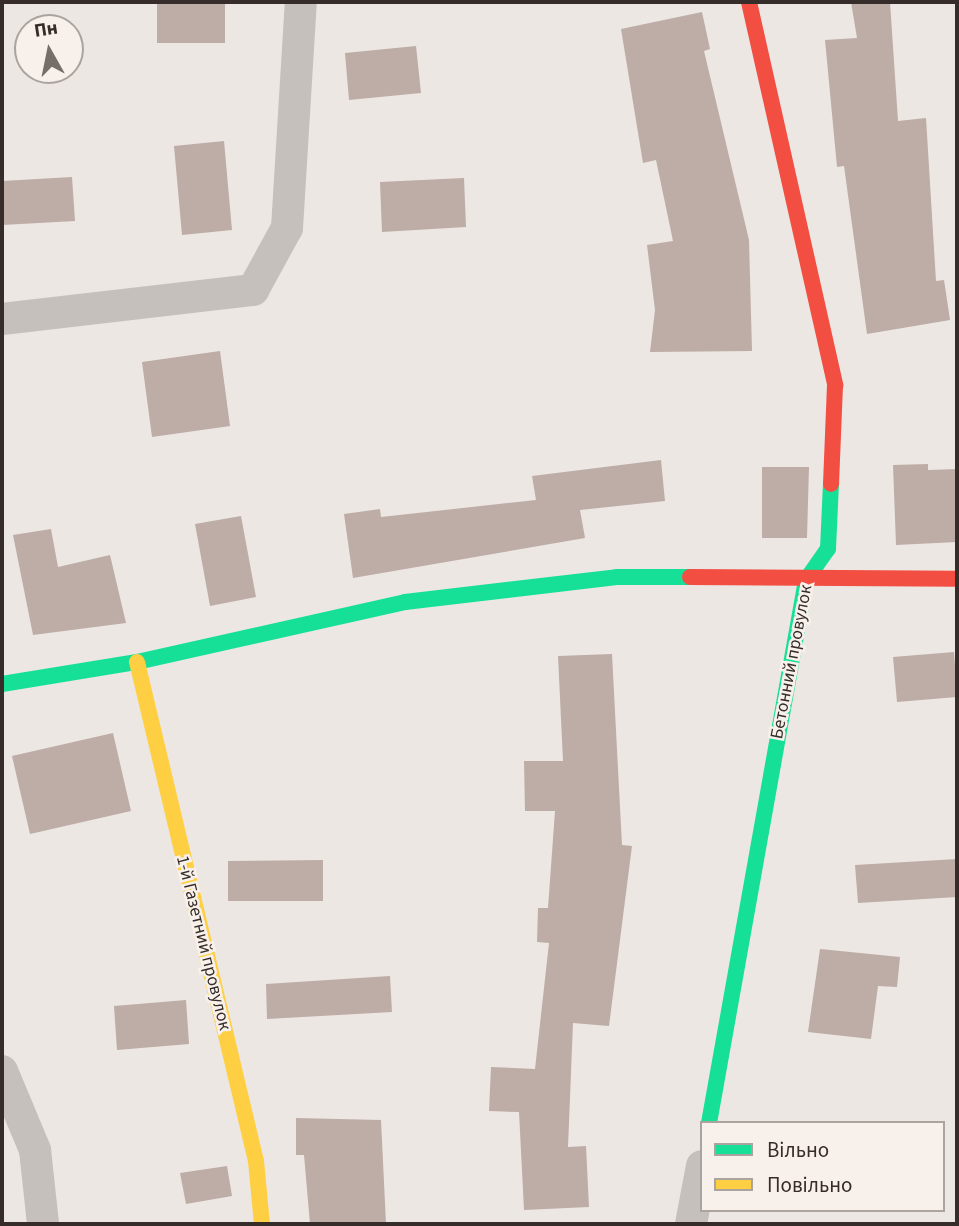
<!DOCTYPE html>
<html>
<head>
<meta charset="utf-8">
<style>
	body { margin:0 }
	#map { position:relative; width:959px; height:1226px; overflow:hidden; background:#ece7e3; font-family:"Source Sans 3",sans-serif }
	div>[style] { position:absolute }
	.building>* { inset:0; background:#beaca6 }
	.street>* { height:32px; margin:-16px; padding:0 16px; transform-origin:16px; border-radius:16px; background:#c5c0bc }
	.fast>* { height:16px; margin:-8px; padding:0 8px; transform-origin:8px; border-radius:8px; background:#16e098 }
	.slow>* { height:16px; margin:-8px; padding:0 8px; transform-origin:8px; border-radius:8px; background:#ffcf43 }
	.jam>* { height:16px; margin:-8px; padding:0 8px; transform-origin:8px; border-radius:8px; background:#f24e42 }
	span { translate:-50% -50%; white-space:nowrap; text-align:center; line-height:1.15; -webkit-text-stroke:5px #f8f1eb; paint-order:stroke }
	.street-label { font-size:18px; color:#362d2a }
	.frame { position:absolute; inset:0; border:4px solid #362d2a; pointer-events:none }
	.legend { position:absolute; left:700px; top:1121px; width:245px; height:91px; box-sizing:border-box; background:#f8f1eb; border:2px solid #aaa39e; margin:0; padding:9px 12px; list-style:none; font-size:21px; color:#362d2a }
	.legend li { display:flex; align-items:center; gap:14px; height:35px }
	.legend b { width:35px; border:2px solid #aaa39e }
	.north { position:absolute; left:14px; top:14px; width:70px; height:70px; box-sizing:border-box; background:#f8f1eb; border:2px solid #aaa39e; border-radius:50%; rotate:351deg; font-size:19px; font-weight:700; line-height:28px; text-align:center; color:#362d2a }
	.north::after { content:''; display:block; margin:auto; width:24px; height:32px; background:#766e6b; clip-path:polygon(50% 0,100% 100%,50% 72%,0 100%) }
</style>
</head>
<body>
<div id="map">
	<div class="building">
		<i style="clip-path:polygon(157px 2px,225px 2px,225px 43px,157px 43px)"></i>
		<i style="clip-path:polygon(851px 2px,890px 2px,898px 121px,926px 118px,936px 281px,944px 280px,950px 320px,867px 334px,844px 166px,837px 167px,825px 40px,857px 38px)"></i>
		<i style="clip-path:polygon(702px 12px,710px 49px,704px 51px,749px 240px,752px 351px,650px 352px,655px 310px,647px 245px,673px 241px,656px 160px,643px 163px,621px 29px)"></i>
		<i style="clip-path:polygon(416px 46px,421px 93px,349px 100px,345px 53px)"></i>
		<i style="clip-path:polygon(224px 141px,232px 230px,182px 235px,174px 146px)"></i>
		<i style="clip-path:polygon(72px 177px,75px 221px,2px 225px,2px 181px)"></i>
		<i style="clip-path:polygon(464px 178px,466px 227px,382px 232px,380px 182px)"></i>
		<i style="clip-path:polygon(220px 351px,230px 426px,152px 437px,142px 362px)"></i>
		<i style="clip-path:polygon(661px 460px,665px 501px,580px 510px,585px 538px,353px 578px,344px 514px,380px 509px,381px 517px,536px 500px,532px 476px)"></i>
		<i style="clip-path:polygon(928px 464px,928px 470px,957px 469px,957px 542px,896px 545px,893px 465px)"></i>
		<i style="clip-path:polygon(762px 467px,809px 467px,807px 538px,762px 538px)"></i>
		<i style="clip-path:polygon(241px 516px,256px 597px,210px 606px,195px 524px)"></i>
		<i style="clip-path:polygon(51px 529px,58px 567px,110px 555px,126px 623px,33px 635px,13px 535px)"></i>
		<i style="clip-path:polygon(954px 652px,957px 697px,897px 702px,893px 657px)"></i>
		<i style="clip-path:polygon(612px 654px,622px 845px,632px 846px,609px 1026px,573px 1023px,568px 1147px,586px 1146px,589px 1207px,524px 1210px,519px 1112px,489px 1111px,491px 1067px,535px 1069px,549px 943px,537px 942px,538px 908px,548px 908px,555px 811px,525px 811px,524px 761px,563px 761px,558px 656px)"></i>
		<i style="clip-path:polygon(113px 733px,131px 811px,30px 834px,12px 756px)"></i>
		<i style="clip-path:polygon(957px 859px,957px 897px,858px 903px,855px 865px)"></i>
		<i style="clip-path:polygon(323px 860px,323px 901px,228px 901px,228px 861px)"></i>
		<i style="clip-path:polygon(820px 949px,900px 957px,897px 987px,878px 986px,871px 1039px,808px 1032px)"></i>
		<i style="clip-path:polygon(390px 976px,392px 1012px,267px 1019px,266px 984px)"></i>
		<i style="clip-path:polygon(186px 1000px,189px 1044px,117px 1050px,114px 1006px)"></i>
		<i style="clip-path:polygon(296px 1118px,381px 1120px,386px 1224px,310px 1224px,304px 1155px,296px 1155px)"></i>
		<i style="clip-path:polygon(227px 1166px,232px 1196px,186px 1204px,180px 1173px)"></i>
	</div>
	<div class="street">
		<i style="left:2px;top:319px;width:253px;rotate:-6.6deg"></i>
		<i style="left:253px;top:290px;width:71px;rotate:-61.3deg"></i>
		<i style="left:287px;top:228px;width:226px;rotate:-86.5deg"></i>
		<i style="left:2px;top:1071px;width:86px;rotate:67.3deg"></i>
		<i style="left:35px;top:1150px;width:74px;rotate:83.8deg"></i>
		<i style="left:691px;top:1224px;width:59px;rotate:-79.3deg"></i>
	</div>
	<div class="fast">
		<i style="left:2px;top:684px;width:137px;rotate:-9.3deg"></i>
		<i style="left:137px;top:662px;width:275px;rotate:-12.6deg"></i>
		<i style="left:405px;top:602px;width:213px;rotate:-6.7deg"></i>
		<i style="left:617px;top:577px;width:73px"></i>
		<i style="left:709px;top:1123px;width:552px;rotate:-79.87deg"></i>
		<i style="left:806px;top:580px;width:38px;rotate:-55deg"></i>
		<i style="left:828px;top:549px;width:65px;rotate:-87.4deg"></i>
	</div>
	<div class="slow">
		<i style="left:137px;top:662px;width:513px;rotate:76.59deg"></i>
		<i style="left:256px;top:1161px;width:63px;rotate:84.6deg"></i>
	</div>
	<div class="jam">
		<i style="left:749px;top:2px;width:393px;rotate:77.3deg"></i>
		<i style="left:835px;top:385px;width:99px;rotate:92.3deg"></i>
		<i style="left:690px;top:577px;width:267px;rotate:0.4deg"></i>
	</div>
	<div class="street-label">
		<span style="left:792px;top:662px;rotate:-79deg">Бетонний провулок</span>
		<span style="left:203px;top:943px;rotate:76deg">1-й Газетний провулок</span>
	</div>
	<div class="frame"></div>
	<ul class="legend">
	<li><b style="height:9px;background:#16e098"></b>Вільно</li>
	<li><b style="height:9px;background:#ffcf43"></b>Повільно</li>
	</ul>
	<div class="north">Пн</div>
</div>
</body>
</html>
